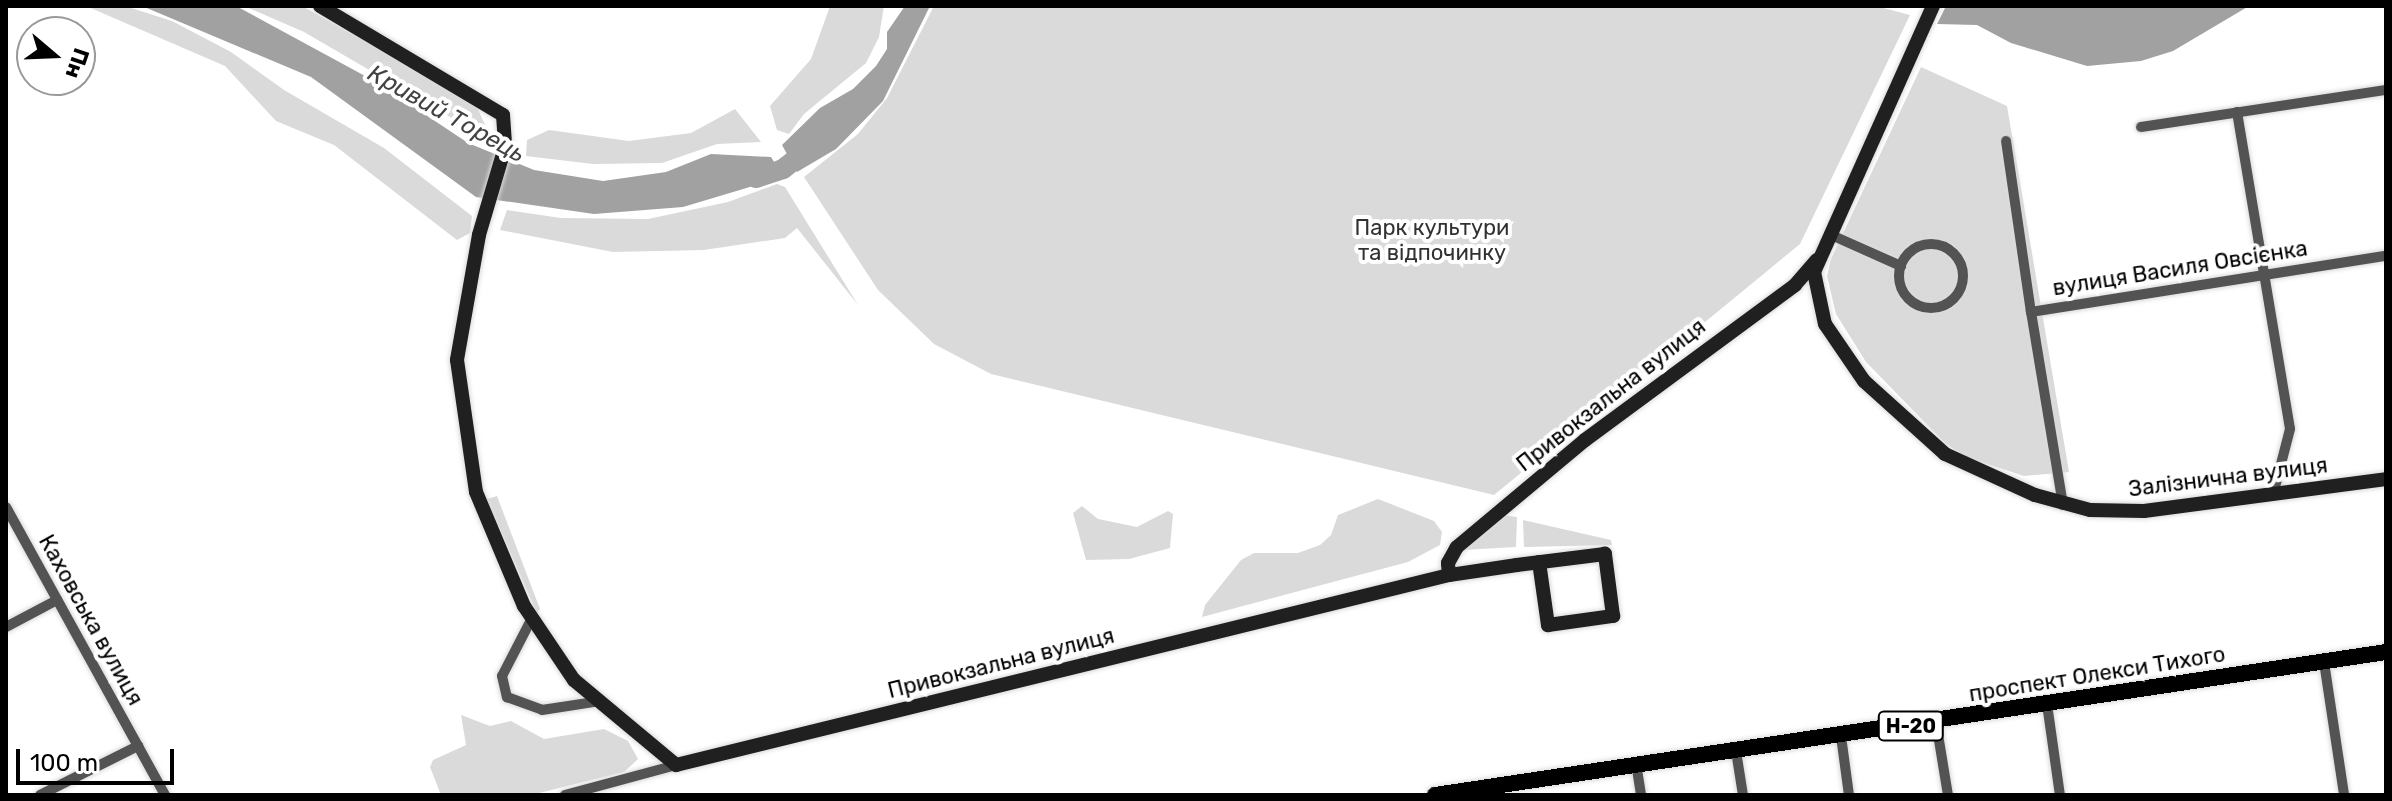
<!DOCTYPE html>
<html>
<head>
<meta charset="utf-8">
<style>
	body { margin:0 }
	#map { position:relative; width:2392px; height:801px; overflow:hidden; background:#fff; font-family:Rubik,sans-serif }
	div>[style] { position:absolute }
	.green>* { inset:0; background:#dadada }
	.water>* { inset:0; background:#a1a1a1 }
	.river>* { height:20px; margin:-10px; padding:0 10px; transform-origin:10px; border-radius:10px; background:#a1a1a1 }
	.roads { filter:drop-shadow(0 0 2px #dbdbdb) drop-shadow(0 0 2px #dbdbdb) }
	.street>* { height:10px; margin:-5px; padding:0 5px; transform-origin:5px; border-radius:5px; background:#535353 }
	.street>.ring { margin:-5px; padding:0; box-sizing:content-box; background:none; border:10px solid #535353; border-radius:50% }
	.secondary>* { height:14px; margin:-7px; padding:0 7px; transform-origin:7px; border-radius:7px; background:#202020 }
	.primary>* { height:16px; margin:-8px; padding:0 8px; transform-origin:8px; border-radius:8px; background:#000 }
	span { translate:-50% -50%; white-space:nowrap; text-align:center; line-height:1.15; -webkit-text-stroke:8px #fff; paint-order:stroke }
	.shield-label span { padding:2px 6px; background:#fff; border:2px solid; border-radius:6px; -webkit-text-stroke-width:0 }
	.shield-label { font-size:20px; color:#000; font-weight:700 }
	.park-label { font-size:22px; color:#313131 }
	.street-label { font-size:22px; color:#000 }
	.water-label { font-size:24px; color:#424242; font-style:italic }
	.frame { position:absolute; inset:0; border:8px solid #000; pointer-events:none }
	.north { position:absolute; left:16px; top:16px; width:80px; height:80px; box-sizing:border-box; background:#fff; border:2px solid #999; border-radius:50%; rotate:109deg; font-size:22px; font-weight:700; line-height:32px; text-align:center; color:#000 }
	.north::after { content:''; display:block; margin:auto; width:28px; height:36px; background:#000; clip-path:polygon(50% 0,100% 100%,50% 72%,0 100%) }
	.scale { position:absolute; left:16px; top:749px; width:158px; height:36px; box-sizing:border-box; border:4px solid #000; border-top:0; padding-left:10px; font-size:24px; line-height:28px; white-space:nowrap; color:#000; -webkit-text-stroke:6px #fff; paint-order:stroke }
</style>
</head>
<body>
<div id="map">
	<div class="green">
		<i style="clip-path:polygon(86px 6px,125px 6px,172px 21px,231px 52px,284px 90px,384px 148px,472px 216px,470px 233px,457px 240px,334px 145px,276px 121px,225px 66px)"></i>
		<i style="clip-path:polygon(244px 6px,302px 6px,475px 103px,493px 142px,304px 32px)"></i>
		<i style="clip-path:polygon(830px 6px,884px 6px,879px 37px,866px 63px,804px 114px,789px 134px,777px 130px,770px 106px,811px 59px)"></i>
		<i style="clip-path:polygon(934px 6px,1876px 6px,1910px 15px,1800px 244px,1494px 495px,991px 374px,934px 344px,878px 290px,804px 177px,858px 134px,887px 98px)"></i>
		<i style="clip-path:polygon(1921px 67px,2007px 106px,2069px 472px,2024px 476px,1966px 457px,1945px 443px,1866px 362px,1836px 314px,1827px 276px,1831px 259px)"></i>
		<i style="clip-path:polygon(735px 109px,761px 142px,717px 144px,662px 163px,593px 164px,526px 156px,527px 140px,549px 130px,629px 141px,691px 133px)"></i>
		<i style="clip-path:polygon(777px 184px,785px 187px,858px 305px,797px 228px,785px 238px,704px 250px,613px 252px,500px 230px,507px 210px,561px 218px,648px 219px,728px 202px)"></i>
		<i style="clip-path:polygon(497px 496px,540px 609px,537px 613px,487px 499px)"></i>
		<i style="clip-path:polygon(1378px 499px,1434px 521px,1442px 532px,1440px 545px,1408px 562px,1202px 617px,1205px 605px,1241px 560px,1254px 553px,1298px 553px,1320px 545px,1331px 535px,1338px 515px)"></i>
		<i style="clip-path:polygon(1082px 506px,1098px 519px,1137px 527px,1168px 511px,1173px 514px,1170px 548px,1129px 559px,1086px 560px,1073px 513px)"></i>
		<i style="clip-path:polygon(1502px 515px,1517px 517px,1516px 547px,1462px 550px)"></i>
		<i style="clip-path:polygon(1523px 520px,1611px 540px,1612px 545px,1524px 547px)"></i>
		<i style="clip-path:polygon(461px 715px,490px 726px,511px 721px,544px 739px,604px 729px,628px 741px,638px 759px,624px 772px,531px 795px,441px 795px,430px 767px,433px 760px,466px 745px)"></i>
	</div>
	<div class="water">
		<i style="clip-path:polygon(142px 6px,236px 6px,378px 83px,468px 143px,534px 170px,603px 181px,666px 172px,711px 154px,771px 157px,783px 177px,683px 207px,594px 214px,476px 197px,311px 77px)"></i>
		<i style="clip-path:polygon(905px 6px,930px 6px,883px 101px,836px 149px,797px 172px,782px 145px,820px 108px,853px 89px,876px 66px,887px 49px,887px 32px)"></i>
		<i style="clip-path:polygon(1946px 6px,2249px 6px,2173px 51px,2141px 61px,2087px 66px,2011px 43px,1977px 25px,1937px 24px)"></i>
	</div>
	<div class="river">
		<i style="left:756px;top:178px;width:28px;rotate:-18deg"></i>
		<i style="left:783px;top:169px;width:36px;rotate:-38deg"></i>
	</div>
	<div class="roads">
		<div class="street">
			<i style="left:2237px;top:112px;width:321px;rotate:80.5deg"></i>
			<i style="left:2290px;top:429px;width:68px;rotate:104.4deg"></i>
			<i style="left:2141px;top:127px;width:248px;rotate:-8.6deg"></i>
			<i style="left:2006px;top:141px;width:173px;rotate:81.7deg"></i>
			<i style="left:1829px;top:234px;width:79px;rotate:24deg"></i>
			<i class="ring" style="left:1899px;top:244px;width:54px;height:54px"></i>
			<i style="left:2063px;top:505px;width:196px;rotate:-99.4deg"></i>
			<i style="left:2031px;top:312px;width:359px;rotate:-9deg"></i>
			<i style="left:6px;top:507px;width:329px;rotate:61.1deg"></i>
			<i style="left:532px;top:618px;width:65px;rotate:117.3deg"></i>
			<i style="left:502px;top:676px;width:22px;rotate:77deg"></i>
			<i style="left:507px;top:697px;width:37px;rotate:20deg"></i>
			<i style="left:542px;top:710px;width:60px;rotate:-8.7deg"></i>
			<i style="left:6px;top:627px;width:58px;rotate:-27.9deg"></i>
			<i style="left:2324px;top:662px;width:134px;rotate:81.4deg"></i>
			<i style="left:2047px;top:704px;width:92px;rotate:81.9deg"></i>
			<i style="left:1936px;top:722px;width:74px;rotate:80.7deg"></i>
			<i style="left:1841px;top:736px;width:60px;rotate:82.3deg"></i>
			<i style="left:1736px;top:751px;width:45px;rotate:81deg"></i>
			<i style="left:1636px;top:763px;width:32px;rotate:81deg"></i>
			<i style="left:40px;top:795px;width:110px;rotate:-26.6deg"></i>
			<i style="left:565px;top:795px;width:115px;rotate:-15.1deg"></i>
		</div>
		<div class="secondary">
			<i style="left:320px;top:6px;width:213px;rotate:30.8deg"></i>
			<i style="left:503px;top:115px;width:32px;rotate:86deg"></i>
			<i style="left:505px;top:147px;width:92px;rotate:106.5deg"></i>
			<i style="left:479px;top:235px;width:127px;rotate:100deg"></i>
			<i style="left:457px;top:360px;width:133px;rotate:81.8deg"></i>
			<i style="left:476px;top:492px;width:124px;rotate:67.2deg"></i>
			<i style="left:524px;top:606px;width:89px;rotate:56deg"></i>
			<i style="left:574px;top:680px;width:133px;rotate:39.8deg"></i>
			<i style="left:676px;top:765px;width:796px;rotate:-13.81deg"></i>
			<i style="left:1933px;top:6px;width:291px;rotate:114.1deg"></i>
			<i style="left:1814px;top:272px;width:53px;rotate:78.1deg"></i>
			<i style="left:1825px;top:324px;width:69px;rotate:55.6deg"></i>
			<i style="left:1864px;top:381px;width:109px;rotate:42deg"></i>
			<i style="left:1945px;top:454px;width:99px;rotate:24.5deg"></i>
			<i style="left:2035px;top:495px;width:57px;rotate:15.3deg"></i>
			<i style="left:2090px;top:510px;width:54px;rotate:1.1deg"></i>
			<i style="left:2144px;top:511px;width:244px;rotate:-7.5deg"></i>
			<i style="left:1539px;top:562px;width:64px;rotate:81.9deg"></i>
			<i style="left:1548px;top:625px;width:66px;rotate:-7.9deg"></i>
			<i style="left:1613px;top:616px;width:63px;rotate:-97.4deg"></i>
			<i style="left:1605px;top:554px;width:89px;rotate:172.9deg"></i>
			<i style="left:1517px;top:565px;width:69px;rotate:171.6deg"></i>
			<i style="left:1449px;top:575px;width:12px;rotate:-95deg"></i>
			<i style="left:1448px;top:563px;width:18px;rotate:-61deg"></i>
			<i style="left:1457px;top:547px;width:167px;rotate:-39.9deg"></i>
			<i style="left:1585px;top:440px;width:261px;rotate:-36.4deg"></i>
			<i style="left:1795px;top:285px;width:33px;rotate:-49deg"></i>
		</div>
		<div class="primary">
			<i style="left:1435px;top:795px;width:962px;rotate:-8.55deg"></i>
		</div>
	</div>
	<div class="shield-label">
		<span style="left:1911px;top:726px">Н-20</span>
	</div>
	<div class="park-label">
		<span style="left:1432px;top:240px">Парк культури<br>та відпочинку</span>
	</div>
	<div class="street-label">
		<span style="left:2180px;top:268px;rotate:-9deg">вулиця Василя Овсієнка</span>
		<span style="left:1611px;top:395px;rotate:-38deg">Привокзальна вулиця</span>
		<span style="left:2228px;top:477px;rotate:-7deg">Залізнична вулиця</span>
		<span style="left:91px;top:620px;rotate:61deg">Каховська вулиця</span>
		<span style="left:1001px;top:663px;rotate:-14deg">Привокзальна вулиця</span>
		<span style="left:2097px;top:674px;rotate:-9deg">проспект Олекси Тихого</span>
	</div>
	<div class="water-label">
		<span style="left:446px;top:114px;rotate:29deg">Кривий Торець</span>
	</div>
	<div class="frame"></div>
	<div class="north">Пн</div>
	<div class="scale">100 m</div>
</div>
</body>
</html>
